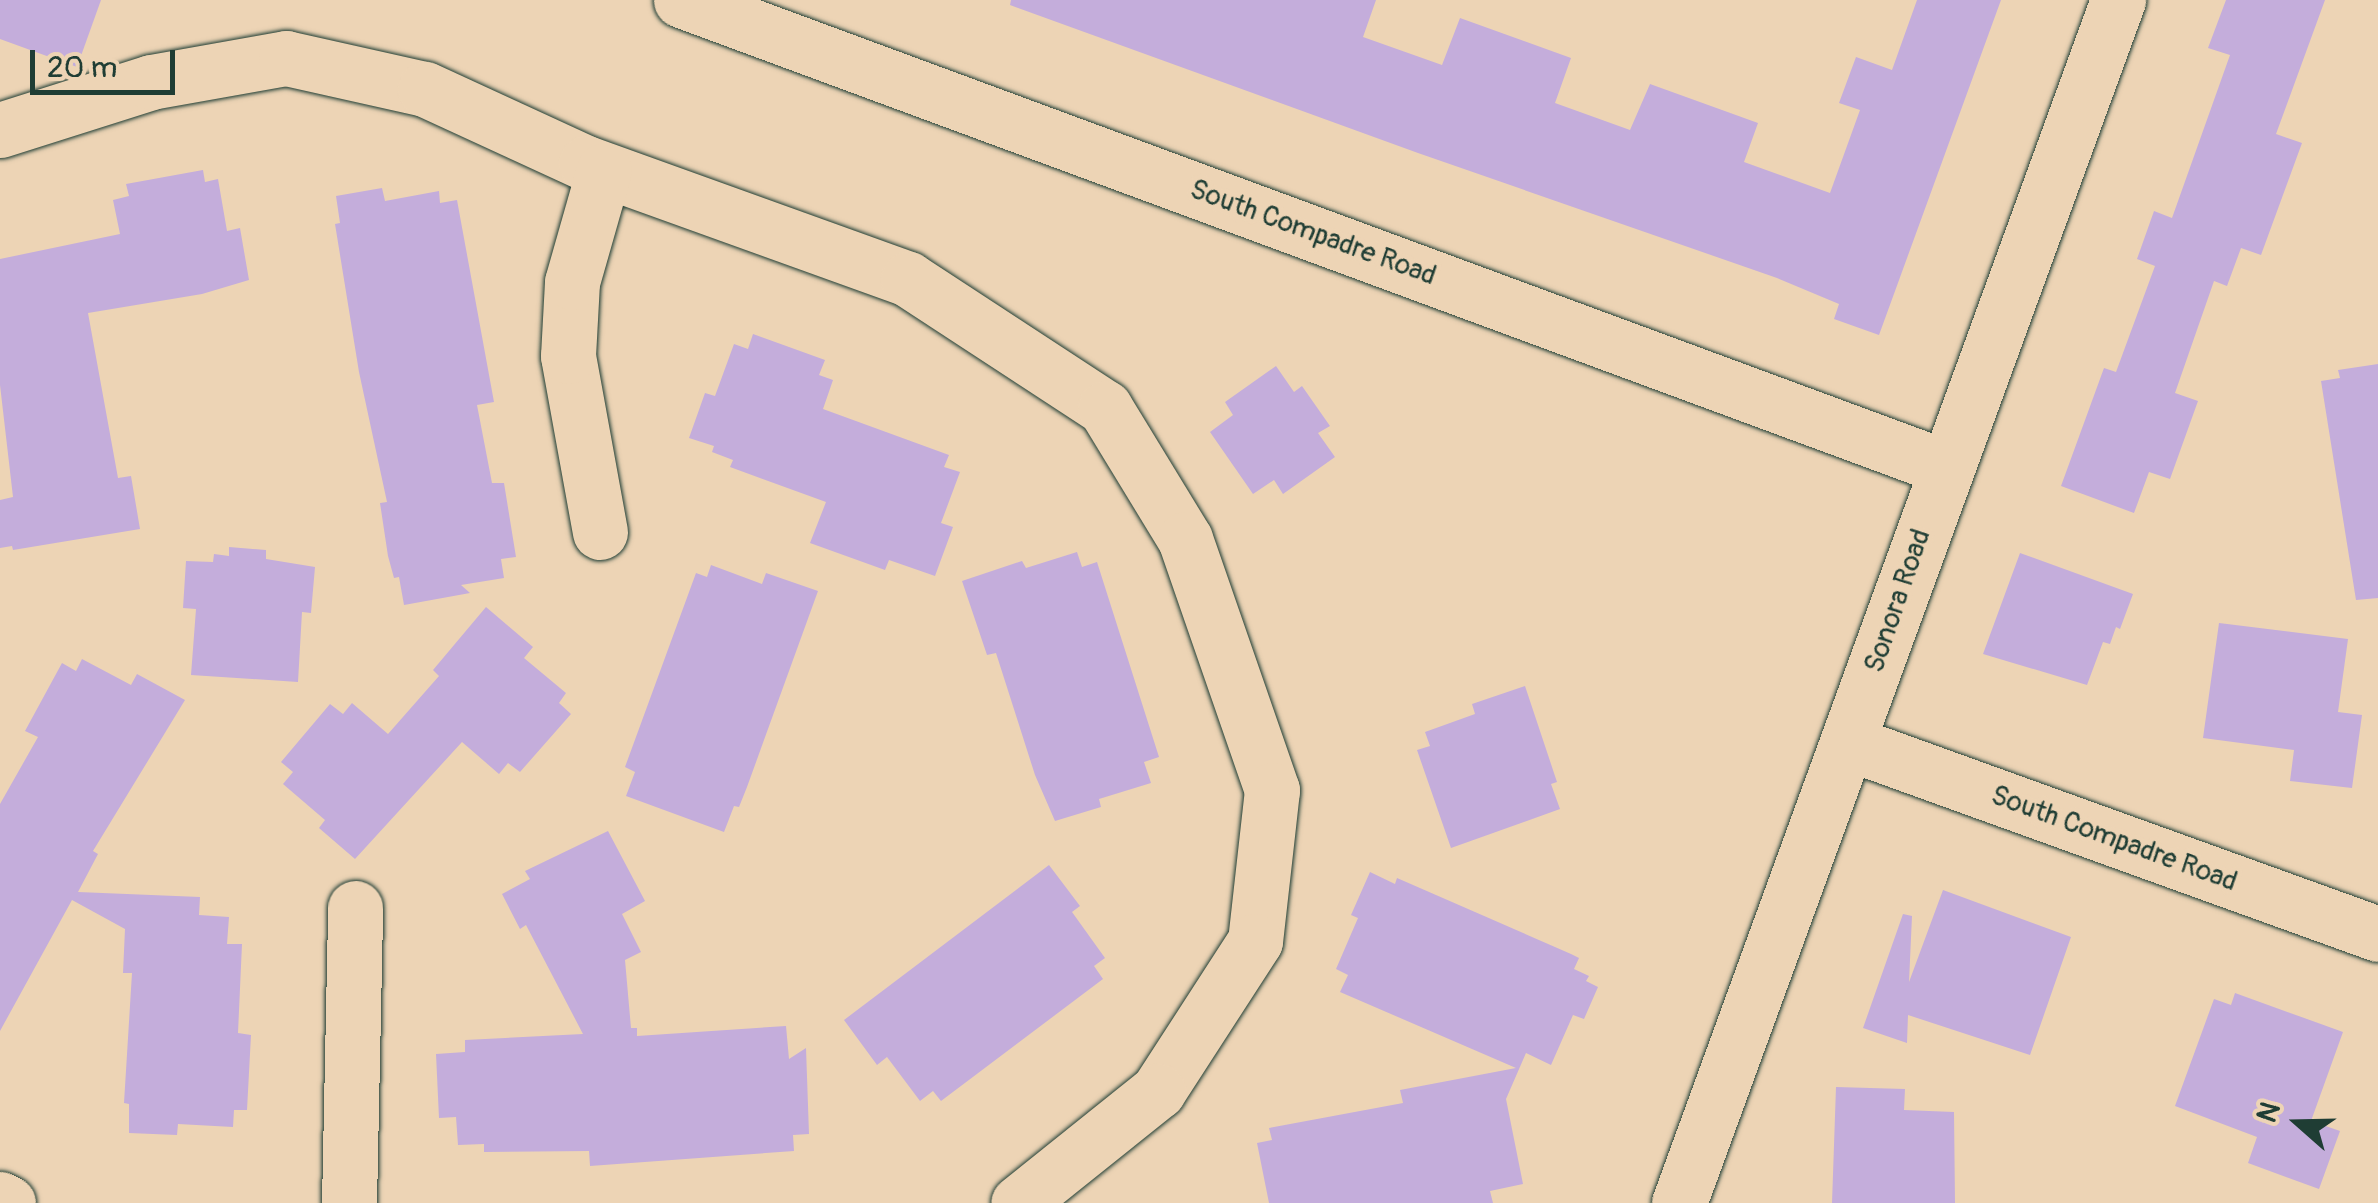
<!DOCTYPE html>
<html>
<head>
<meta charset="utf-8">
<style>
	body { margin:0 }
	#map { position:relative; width:2378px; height:1203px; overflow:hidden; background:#edd4b5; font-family:Pangolin,sans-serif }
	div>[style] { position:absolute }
	.building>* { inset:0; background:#c4addb }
	.roads { filter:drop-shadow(0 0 2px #1f3d34) drop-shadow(0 0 2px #1f3d34) }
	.minor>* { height:55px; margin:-27.5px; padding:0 27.5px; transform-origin:27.5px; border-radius:27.5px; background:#edd4b5 }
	span { translate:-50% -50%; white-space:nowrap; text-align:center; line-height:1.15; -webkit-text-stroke:9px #edd4b5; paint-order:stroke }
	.street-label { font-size:28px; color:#1f3d34 }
	.north { position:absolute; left:2248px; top:1073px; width:100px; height:100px; -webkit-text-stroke:8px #edd4b5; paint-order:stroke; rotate:290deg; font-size:28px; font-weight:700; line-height:40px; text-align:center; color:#1f3d34 }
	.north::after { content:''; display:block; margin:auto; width:35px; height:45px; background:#1f3d34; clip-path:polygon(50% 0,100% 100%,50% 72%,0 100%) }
	.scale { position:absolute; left:30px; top:50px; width:145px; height:45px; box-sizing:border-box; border:5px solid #1f3d34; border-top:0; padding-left:12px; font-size:30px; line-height:35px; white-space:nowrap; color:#1f3d34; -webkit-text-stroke:8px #edd4b5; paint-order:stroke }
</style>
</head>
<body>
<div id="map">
	<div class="building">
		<i style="clip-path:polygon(0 0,101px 0,77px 67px,0 39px)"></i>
		<i style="clip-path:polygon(1011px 0,1376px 0,1363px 37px,1442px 65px,1460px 18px,1571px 58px,1555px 103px,1630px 130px,1650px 84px,1758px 123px,1744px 162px,1830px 193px,1860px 110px,1839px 103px,1856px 57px,1892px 70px,1917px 0,2001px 0,1879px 335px,1834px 319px,1839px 304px,1777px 278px,1418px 153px,1010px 5px)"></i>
		<i style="clip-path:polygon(2226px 0,2325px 0,2276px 134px,2302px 143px,2261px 255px,2241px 248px,2227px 286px,2214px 281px,2175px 393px,2198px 401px,2170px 479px,2149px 472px,2134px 513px,2061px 486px,2104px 368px,2116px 372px,2155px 266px,2137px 259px,2154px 211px,2172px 218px,2230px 55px,2208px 48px)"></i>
		<i style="clip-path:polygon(203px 170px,205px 182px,218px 179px,227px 231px,240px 228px,249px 280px,202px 294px,88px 313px,118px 478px,131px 476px,140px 529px,13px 550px,12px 546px,0 548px,0 500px,13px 497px,0 385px,0 259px,120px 234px,113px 200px,129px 196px,126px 184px)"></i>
		<i style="clip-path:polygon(382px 188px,385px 201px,439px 191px,440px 203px,457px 200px,494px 402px,477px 405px,492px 483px,504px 483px,516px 557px,501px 559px,504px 578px,461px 585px,470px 593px,404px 605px,399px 577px,394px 578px,388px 556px,380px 503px,387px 502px,359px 372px,335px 224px,340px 223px,336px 196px)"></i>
		<i style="clip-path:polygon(753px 334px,825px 360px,819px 375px,833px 380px,823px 409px,949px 455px,944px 467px,960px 472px,941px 523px,953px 527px,935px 576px,889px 560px,885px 570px,810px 543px,826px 502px,730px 467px,733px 460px,712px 452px,714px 446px,689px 438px,705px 393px,715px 396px,734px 344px,748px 349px)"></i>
		<i style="clip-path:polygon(2378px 364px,2378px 598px,2356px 600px,2321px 381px,2340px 378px,2338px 370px)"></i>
		<i style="clip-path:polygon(1276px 366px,1294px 392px,1302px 386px,1330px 426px,1318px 433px,1335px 457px,1283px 494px,1274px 480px,1253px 494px,1210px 432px,1233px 415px,1225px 402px)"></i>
		<i style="clip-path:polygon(229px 547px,266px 550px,266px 559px,315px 567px,311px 613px,302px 612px,298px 682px,191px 675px,196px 609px,183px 608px,186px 561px,213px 562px,214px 554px,229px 556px)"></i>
		<i style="clip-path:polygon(1077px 552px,1082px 567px,1097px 562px,1159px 757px,1144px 762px,1151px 783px,1099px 799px,1101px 807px,1055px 821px,1035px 775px,996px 653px,987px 655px,962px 581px,1022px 561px,1026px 568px)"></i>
		<i style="clip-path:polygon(2020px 553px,2133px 594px,2120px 629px,2116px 627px,2110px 644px,2103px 642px,2087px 685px,1983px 654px)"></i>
		<i style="clip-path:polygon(711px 565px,762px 584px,766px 573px,818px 591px,747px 787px,739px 807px,734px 806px,724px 832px,626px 796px,635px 772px,625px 767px,696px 573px,707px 577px)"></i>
		<i style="clip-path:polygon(486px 607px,533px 647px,524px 658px,566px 693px,559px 703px,571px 714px,520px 772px,508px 763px,499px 774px,462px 742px,355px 859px,319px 828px,325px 820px,283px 784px,293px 772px,281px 762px,330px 704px,343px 714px,352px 703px,388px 734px,439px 676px,433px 670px)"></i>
		<i style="clip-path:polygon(2219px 623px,2348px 639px,2338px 712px,2362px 715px,2352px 788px,2290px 781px,2294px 750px,2203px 738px)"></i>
		<i style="clip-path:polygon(82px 659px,131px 685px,137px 674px,185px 700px,93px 851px,98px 854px,78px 892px,200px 897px,199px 915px,229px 917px,227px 944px,242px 944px,238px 1033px,251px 1035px,247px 1110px,234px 1110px,233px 1127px,178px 1124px,177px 1135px,129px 1133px,129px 1104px,124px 1103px,132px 973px,123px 973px,125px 929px,72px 900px,0 1031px,0 804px,38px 737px,25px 731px,62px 663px,76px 671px)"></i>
		<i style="clip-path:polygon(1525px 686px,1557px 782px,1551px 784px,1560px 809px,1451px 848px,1417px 750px,1430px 746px,1425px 732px,1475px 714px,1472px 704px)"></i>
		<i style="clip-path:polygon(608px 831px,645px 901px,622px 914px,641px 952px,625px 960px,631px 1028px,637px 1028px,637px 1036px,786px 1026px,789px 1059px,806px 1048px,809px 1134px,793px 1135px,794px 1151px,590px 1166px,589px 1151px,484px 1152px,484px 1144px,458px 1145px,456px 1117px,439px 1118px,436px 1054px,465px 1052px,465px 1040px,583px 1034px,526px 925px,520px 929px,502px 894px,530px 879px,525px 871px)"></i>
		<i style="clip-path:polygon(1049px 865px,1080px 906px,1072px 912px,1105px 958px,1094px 966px,1103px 979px,941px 1101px,933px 1091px,920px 1101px,887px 1057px,877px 1065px,844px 1020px)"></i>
		<i style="clip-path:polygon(1370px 872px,1395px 884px,1397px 878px,1571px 954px,1579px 958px,1574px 969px,1589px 976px,1586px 981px,1598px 987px,1584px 1019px,1573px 1015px,1551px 1065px,1526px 1053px,1506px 1099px,1523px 1184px,1490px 1191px,1493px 1203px,1269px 1203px,1257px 1143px,1272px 1140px,1269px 1128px,1403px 1103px,1400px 1090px,1516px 1068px,1340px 992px,1348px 975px,1336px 969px,1358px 918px,1351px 915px)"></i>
		<i style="clip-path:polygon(1943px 890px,2071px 937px,2030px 1055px,1908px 1015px,1907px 1043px,1863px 1028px,1903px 914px,1912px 916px,1909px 982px)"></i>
		<i style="clip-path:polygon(2235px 993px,2343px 1032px,2311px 1121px,2340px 1131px,2319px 1189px,2248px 1163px,2257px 1137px,2175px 1106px,2214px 999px,2231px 1005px)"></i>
		<i style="clip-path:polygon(1836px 1087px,1905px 1089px,1904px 1110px,1954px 1112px,1955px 1203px,1832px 1203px)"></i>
	</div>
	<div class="roads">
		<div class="minor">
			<i style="left:681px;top:0;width:1348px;rotate:20.28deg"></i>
			<i style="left:0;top:130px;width:158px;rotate:-17.6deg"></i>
			<i style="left:151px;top:82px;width:137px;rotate:-10.1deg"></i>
			<i style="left:286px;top:58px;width:142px;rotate:12.6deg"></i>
			<i style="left:425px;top:89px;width:177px;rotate:24.7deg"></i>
			<i style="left:586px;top:163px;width:342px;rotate:19.8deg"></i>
			<i style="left:908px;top:279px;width:235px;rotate:33.2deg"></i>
			<i style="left:1105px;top:408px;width:153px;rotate:58.6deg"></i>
			<i style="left:1185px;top:539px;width:266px;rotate:70.9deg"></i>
			<i style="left:1272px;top:790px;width:152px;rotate:96.4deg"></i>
			<i style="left:1255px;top:941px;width:179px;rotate:122.9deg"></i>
			<i style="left:1158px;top:1091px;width:179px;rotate:141.3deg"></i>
			<i style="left:600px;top:532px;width:179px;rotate:-100.3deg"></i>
			<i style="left:568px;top:356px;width:74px;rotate:-86.9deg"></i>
			<i style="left:572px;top:282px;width:116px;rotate:-74.1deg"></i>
			<i style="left:1849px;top:743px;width:562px;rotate:19.85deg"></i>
			<i style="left:0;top:1199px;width:9px;rotate:27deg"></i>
			<i style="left:349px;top:1203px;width:295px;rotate:-88.8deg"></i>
			<i style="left:1679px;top:1203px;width:1281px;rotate:-69.95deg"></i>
		</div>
	</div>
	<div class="street-label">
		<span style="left:1313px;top:233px;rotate:20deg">South Compadre Road</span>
		<span style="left:1898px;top:601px;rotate:-71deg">Sonora Road</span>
		<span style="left:2114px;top:839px;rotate:20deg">South Compadre Road</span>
	</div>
	<div class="north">N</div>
	<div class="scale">20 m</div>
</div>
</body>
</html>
